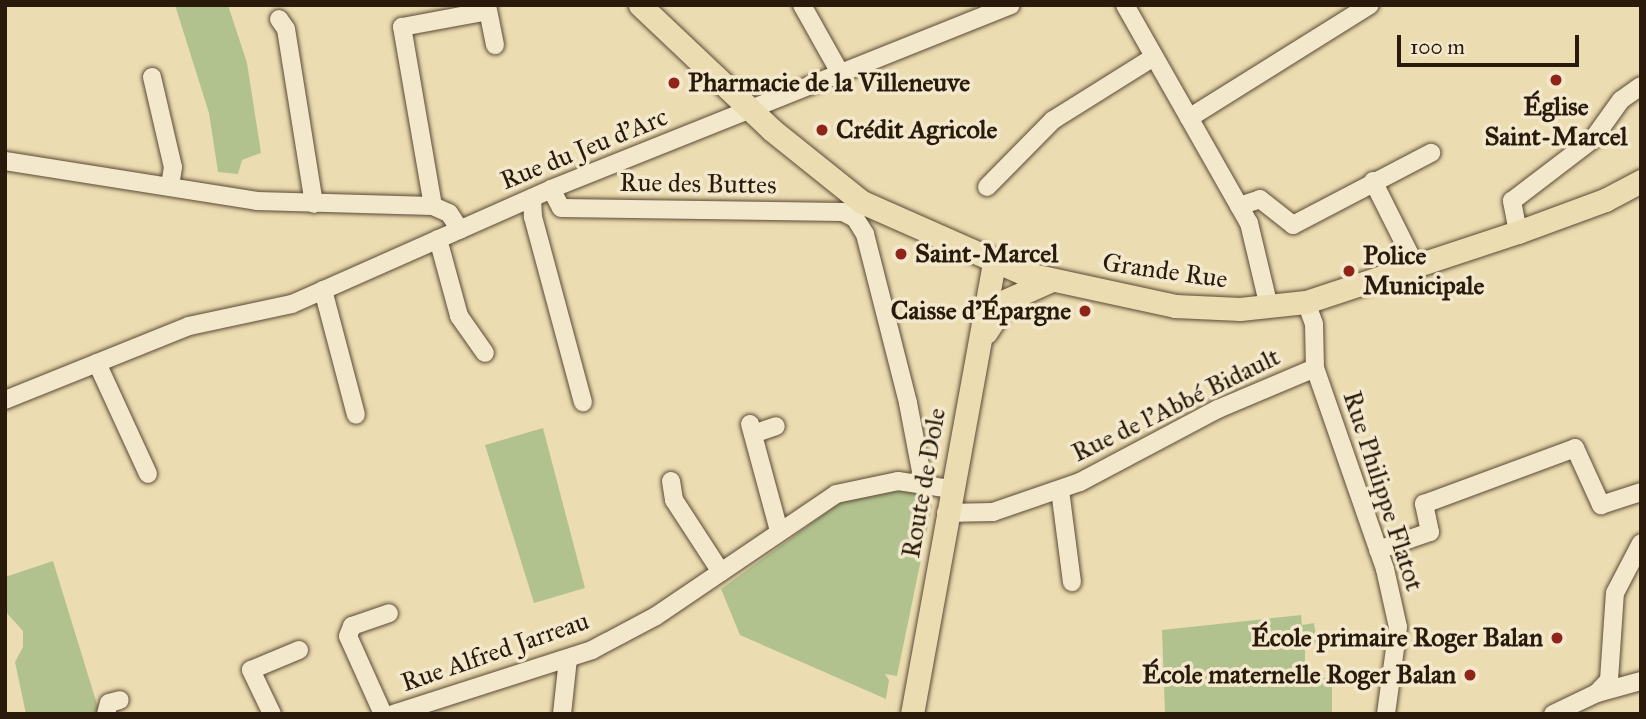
<!DOCTYPE html>
<html>
<head>
<meta charset="utf-8">
<style>
	body { margin:0 }
	#map { position:relative; width:1646px; height:719px; overflow:hidden; background:#ecdcb1; font-family:"IM FELL Great Primer",serif }
	div>[style] { position:absolute }
	.green>* { inset:0; background:#b2c28f }
	.roads { filter:drop-shadow(0 0 2px #5a4a35) drop-shadow(0 0 2px #5a4a35) }
	.minor>* { height:18px; margin:-9px; padding:0 9px; transform-origin:9px; border-radius:9px; background:#f3e8cc }
	.major>* { height:23px; margin:-11.5px; padding:0 11.5px; transform-origin:11.5px; border-radius:11.5px; background:#ecdcb1 }
	.dots>* { width:19px; height:19px; translate:-50% -50%; box-sizing:border-box; border:4px solid #f3e8cc; border-radius:50% }
	span { translate:-50% -50%; white-space:nowrap; text-align:center; line-height:1.15; -webkit-text-stroke:7px #f3e8cc; paint-order:stroke }
	.poi-label { font-size:26px; color:#291a0c; font-weight:700 }
	.left { translate:0 -50%; text-align:left }
	.right { translate:-100% -50%; text-align:right }
	.street-label { font-size:26px; color:#291a0c }
	.frame { position:absolute; inset:0; border:7px solid #291a0c; pointer-events:none }
	.scale { position:absolute; left:1397px; top:35px; width:182px; height:32px; box-sizing:border-box; border:4px solid #291a0c; border-top:0; padding-left:9px; font-size:21px; line-height:24px; white-space:nowrap; color:#291a0c; -webkit-text-stroke:5px #f3e8cc; paint-order:stroke }
</style>
</head>
<body>
<div id="map">
	<div class="green">
		<i style="clip-path:polygon(175px 5px,228px 5px,247px 63px,261px 153px,242px 160px,238px 174px,218px 172px,209px 113px)"></i>
		<i style="clip-path:polygon(543px 428px,585px 588px,534px 603px,485px 445px)"></i>
		<i style="clip-path:polygon(914px 489px,924px 491px,932px 506px,897px 676px,885px 674px,889px 680px,886px 699px,740px 635px,721px 589px,838px 504px,864px 493px)"></i>
		<i style="clip-path:polygon(53px 561px,100px 714px,26px 714px,15px 662px,23px 647px,23px 631px,5px 611px,5px 577px)"></i>
		<i style="clip-path:polygon(1301px 615px,1302px 625px,1314px 623px,1317px 643px,1305px 645px,1305px 678px,1332px 678px,1332px 714px,1165px 714px,1162px 630px)"></i>
	</div>
	<div class="roads">
		<div class="minor">
			<i style="left:487px;top:5px;width:41px;rotate:78.7deg"></i>
			<i style="left:802px;top:5px;width:76px;rotate:60.7deg"></i>
			<i style="left:1125px;top:5px;width:251px;rotate:60.4deg"></i>
			<i style="left:1249px;top:223px;width:86px;rotate:76.6deg"></i>
			<i style="left:279px;top:19px;width:12px;rotate:55deg"></i>
			<i style="left:286px;top:29px;width:177px;rotate:80.9deg"></i>
			<i style="left:152px;top:77px;width:92px;rotate:76.9deg"></i>
			<i style="left:173px;top:167px;width:19px;rotate:99deg"></i>
			<i style="left:1189px;top:118px;width:213px;rotate:-32deg"></i>
			<i style="left:5px;top:161px;width:255px;rotate:9deg"></i>
			<i style="left:257px;top:201px;width:176px;rotate:1.6deg"></i>
			<i style="left:433px;top:206px;width:17px;rotate:24deg"></i>
			<i style="left:449px;top:213px;width:20px;rotate:57deg"></i>
			<i style="left:1373px;top:181px;width:96px;rotate:63.4deg"></i>
			<i style="left:987px;top:187px;width:94px;rotate:-45.4deg"></i>
			<i style="left:1053px;top:120px;width:119px;rotate:-32deg"></i>
			<i style="left:551px;top:189px;width:21px;rotate:62deg"></i>
			<i style="left:561px;top:208px;width:282px;rotate:0.8deg"></i>
			<i style="left:843px;top:212px;width:13px;rotate:27deg"></i>
			<i style="left:855px;top:218px;width:19px;rotate:58deg"></i>
			<i style="left:865px;top:234px;width:174px;rotate:75.7deg"></i>
			<i style="left:908px;top:403px;width:80px;rotate:79.2deg"></i>
			<i style="left:532px;top:198px;width:19px;rotate:87deg"></i>
			<i style="left:533px;top:217px;width:192px;rotate:74.9deg"></i>
			<i style="left:433px;top:206px;width:182px;rotate:-99.8deg"></i>
			<i style="left:402px;top:27px;width:87px;rotate:-10.5deg"></i>
			<i style="left:1239px;top:206px;width:22px;rotate:-18deg"></i>
			<i style="left:1260px;top:199px;width:42px;rotate:38.2deg"></i>
			<i style="left:1293px;top:225px;width:156px;rotate:-27.6deg"></i>
			<i style="left:1518px;top:232px;width:32px;rotate:-101deg"></i>
			<i style="left:1512px;top:201px;width:102px;rotate:-37.4deg"></i>
			<i style="left:1593px;top:139px;width:48px;rotate:-54.3deg"></i>
			<i style="left:1621px;top:100px;width:24px;rotate:-35deg"></i>
			<i style="left:438px;top:239px;width:80px;rotate:74.7deg"></i>
			<i style="left:459px;top:316px;width:45px;rotate:54.9deg"></i>
			<i style="left:323px;top:290px;width:129px;rotate:75.2deg"></i>
			<i style="left:1306px;top:302px;width:23px;rotate:70deg"></i>
			<i style="left:1314px;top:324px;width:44px;rotate:88.7deg"></i>
			<i style="left:1315px;top:368px;width:213px;rotate:70.8deg"></i>
			<i style="left:1385px;top:569px;width:59px;rotate:77.4deg"></i>
			<i style="left:1398px;top:627px;width:88px;rotate:97.9deg"></i>
			<i style="left:97px;top:363px;width:122px;rotate:65.3deg"></i>
			<i style="left:5px;top:400px;width:198px;rotate:-21.9deg"></i>
			<i style="left:189px;top:326px;width:105px;rotate:-12.1deg"></i>
			<i style="left:292px;top:304px;width:283px;rotate:-23.9deg"></i>
			<i style="left:551px;top:189px;width:495px;rotate:-21.8deg"></i>
			<i style="left:750px;top:424px;width:111px;rotate:74.8deg"></i>
			<i style="left:753px;top:434px;width:24px;rotate:-19deg"></i>
			<i style="left:671px;top:481px;width:19px;rotate:81deg"></i>
			<i style="left:674px;top:500px;width:86px;rotate:56.9deg"></i>
			<i style="left:1060px;top:490px;width:93px;rotate:82.6deg"></i>
			<i style="left:946px;top:513px;width:47px;rotate:-1.2deg"></i>
			<i style="left:993px;top:512px;width:92px;rotate:-19deg"></i>
			<i style="left:1080px;top:482px;width:156px;rotate:-27.9deg"></i>
			<i style="left:1218px;top:409px;width:105px;rotate:-22.9deg"></i>
			<i style="left:1378px;top:550px;width:55px;rotate:-19.1deg"></i>
			<i style="left:1430px;top:532px;width:29px;rotate:-102deg"></i>
			<i style="left:1424px;top:504px;width:161px;rotate:-20.3deg"></i>
			<i style="left:1575px;top:448px;width:63px;rotate:65.5deg"></i>
			<i style="left:1601px;top:505px;width:42px;rotate:-18deg"></i>
			<i style="left:1597px;top:693px;width:46px;rotate:-15.3deg"></i>
			<i style="left:106px;top:714px;width:11px;rotate:-75deg"></i>
			<i style="left:109px;top:703px;width:11px;rotate:-15deg"></i>
			<i style="left:272px;top:714px;width:49px;rotate:-115.5deg"></i>
			<i style="left:251px;top:670px;width:52px;rotate:-22.6deg"></i>
			<i style="left:383px;top:714px;width:85px;rotate:-114.2deg"></i>
			<i style="left:348px;top:636px;width:11px;rotate:-68deg"></i>
			<i style="left:352px;top:626px;width:39px;rotate:-19deg"></i>
			<i style="left:393px;top:714px;width:209px;rotate:-17.8deg"></i>
			<i style="left:592px;top:650px;width:72px;rotate:-28deg"></i>
			<i style="left:656px;top:616px;width:217px;rotate:-34.1deg"></i>
			<i style="left:836px;top:494px;width:63px;rotate:-11.8deg"></i>
			<i style="left:898px;top:481px;width:54px;rotate:8.6deg"></i>
			<i style="left:562px;top:714px;width:55px;rotate:-83.8deg"></i>
			<i style="left:1553px;top:714px;width:49px;rotate:-25.5deg"></i>
			<i style="left:1597px;top:693px;width:18px;rotate:-47deg"></i>
			<i style="left:1609px;top:680px;width:87px;rotate:-86.1deg"></i>
			<i style="left:1615px;top:593px;width:56px;rotate:-62.5deg"></i>
		</div>
		<div class="major">
			<i style="left:640px;top:5px;width:182px;rotate:43.4deg"></i>
			<i style="left:772px;top:130px;width:115px;rotate:38.7deg"></i>
			<i style="left:862px;top:202px;width:176px;rotate:23.8deg"></i>
			<i style="left:1023px;top:273px;width:156px;rotate:12.2deg"></i>
			<i style="left:1175px;top:306px;width:65px;rotate:2.6deg"></i>
			<i style="left:1240px;top:309px;width:66px;rotate:-6.1deg"></i>
			<i style="left:1306px;top:302px;width:223px;rotate:-18.3deg"></i>
			<i style="left:1518px;top:232px;width:93px;rotate:-20.2deg"></i>
			<i style="left:1605px;top:200px;width:41px;rotate:-27.8deg"></i>
			<i style="left:986px;top:332px;width:38px;rotate:-57deg"></i>
			<i style="left:1007px;top:300px;width:49px;rotate:-24deg"></i>
			<i style="left:912px;top:714px;width:458px;rotate:-79.7deg"></i>
		</div>
	</div>
	<div class="dots">
		<i style="left:1556px;top:80px;background:#8f2418"></i>
		<i style="left:674px;top:83px;background:#8f2418"></i>
		<i style="left:822px;top:130px;background:#8f2418"></i>
		<i style="left:901px;top:254px;background:#8f2418"></i>
		<i style="left:1349px;top:271px;background:#8f2418"></i>
		<i style="left:1085px;top:311px;background:#8f2418"></i>
		<i style="left:1557px;top:638px;background:#8f2418"></i>
		<i style="left:1470px;top:675px;background:#8f2418"></i>
	</div>
	<div class="poi-label">
		<span class="left" style="left:688px;top:83px">Pharmacie de la Villeneuve</span>
		<span style="left:1556px;top:122px">Église<br>Saint-Marcel</span>
		<span class="left" style="left:836px;top:130px">Crédit Agricole</span>
		<span class="left" style="left:915px;top:254px">Saint-Marcel</span>
		<span class="left" style="left:1363px;top:271px">Police<br>Municipale</span>
		<span class="right" style="left:1071px;top:311px">Caisse d'Épargne</span>
		<span class="right" style="left:1543px;top:638px">École primaire Roger Balan</span>
		<span class="right" style="left:1456px;top:675px">École maternelle Roger Balan</span>
	</div>
	<div class="street-label">
		<span style="left:584px;top:149px;rotate:-22deg">Rue du Jeu d'Arc</span>
		<span style="left:698px;top:184px;rotate:1deg">Rue des Buttes</span>
		<span style="left:1165px;top:271px;rotate:8deg">Grande Rue</span>
		<span style="left:1176px;top:405px;rotate:-26deg">Rue de l'Abbé Bidault</span>
		<span style="left:924px;top:483px;rotate:-80deg">Route de Dole</span>
		<span style="left:1383px;top:491px;rotate:72deg">Rue Philippe Flatot</span>
		<span style="left:495px;top:652px;rotate:-19deg">Rue Alfred Jarreau</span>
	</div>
	<div class="frame"></div>
	<div class="scale">100 m</div>
</div>
</body>
</html>
